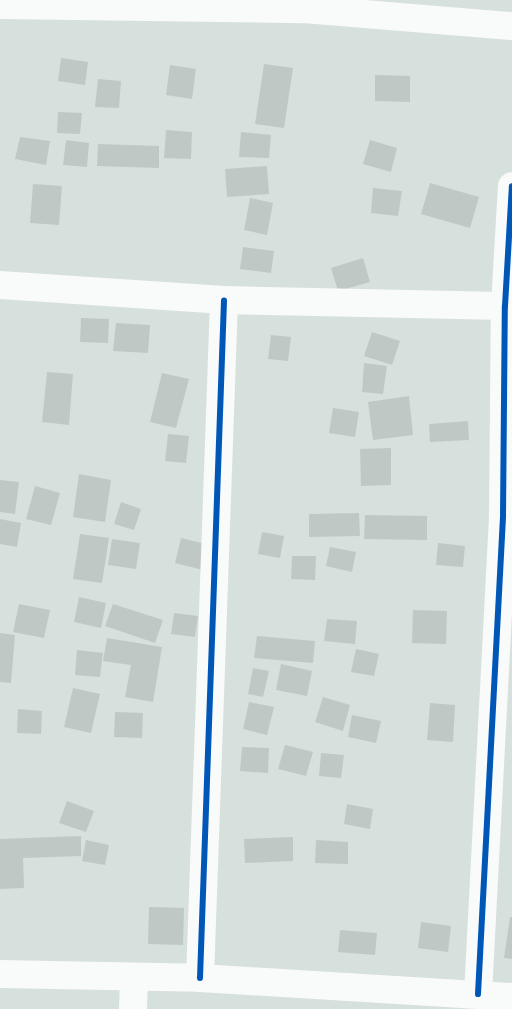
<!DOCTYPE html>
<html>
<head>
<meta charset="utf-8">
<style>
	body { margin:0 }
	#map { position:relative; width:512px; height:1009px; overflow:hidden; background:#d6e0dd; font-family:"Asap Condensed",sans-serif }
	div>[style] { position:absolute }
	.building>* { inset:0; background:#c0c8c6 }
	.street>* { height:28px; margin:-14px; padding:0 14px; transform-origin:14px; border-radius:14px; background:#f9fafa }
	.cycleway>* { height:6px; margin:-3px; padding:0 3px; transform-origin:3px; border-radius:3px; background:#0057b8 }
	span { translate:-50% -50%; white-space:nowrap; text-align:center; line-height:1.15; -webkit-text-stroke:4px #def2eb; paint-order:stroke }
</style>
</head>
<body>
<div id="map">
	<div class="building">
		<i style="clip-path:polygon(61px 58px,88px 62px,85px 85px,58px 81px)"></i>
		<i style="clip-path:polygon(264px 64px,293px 68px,284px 128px,255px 124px)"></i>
		<i style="clip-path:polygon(170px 65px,196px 69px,192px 99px,166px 95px)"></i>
		<i style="clip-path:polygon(375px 75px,410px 76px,410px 102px,375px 101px)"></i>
		<i style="clip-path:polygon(98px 79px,121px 81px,119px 108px,95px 107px)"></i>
		<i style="clip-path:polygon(58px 112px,82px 113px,80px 134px,57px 133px)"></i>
		<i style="clip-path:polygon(166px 130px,192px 132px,191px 159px,164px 158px)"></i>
		<i style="clip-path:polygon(241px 132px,271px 135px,269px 158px,239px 157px)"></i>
		<i style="clip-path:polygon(20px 137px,50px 141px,46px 165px,15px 159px)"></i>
		<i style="clip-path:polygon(66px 140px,89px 143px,87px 167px,63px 165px)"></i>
		<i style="clip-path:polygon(370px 140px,397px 148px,391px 172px,363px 164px)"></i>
		<i style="clip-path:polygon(98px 144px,159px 146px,159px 168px,97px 166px)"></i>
		<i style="clip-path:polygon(267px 166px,269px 194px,227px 197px,225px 169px)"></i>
		<i style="clip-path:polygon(430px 183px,479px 197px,470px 228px,421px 214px)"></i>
		<i style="clip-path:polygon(33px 184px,62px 186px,59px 225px,30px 223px)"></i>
		<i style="clip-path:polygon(373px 188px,402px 191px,398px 216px,371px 213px)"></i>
		<i style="clip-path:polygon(250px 198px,273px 203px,267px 235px,244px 230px)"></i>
		<i style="clip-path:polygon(243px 247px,274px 251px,271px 273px,240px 269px)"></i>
		<i style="clip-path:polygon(363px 258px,370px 282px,338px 291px,331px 268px)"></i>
		<i style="clip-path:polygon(81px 318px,109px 319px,108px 343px,80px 342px)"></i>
		<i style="clip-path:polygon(116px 323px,150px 325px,148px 353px,113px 351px)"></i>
		<i style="clip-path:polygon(372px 332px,400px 341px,392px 365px,364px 356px)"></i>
		<i style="clip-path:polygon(271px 335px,291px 337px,288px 361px,268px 359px)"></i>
		<i style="clip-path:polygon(364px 363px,387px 366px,383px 394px,362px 392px)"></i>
		<i style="clip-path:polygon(47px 372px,73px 374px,69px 425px,42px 422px)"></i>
		<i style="clip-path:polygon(162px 373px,189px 379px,176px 428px,150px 422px)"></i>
		<i style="clip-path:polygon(409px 396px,413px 435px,373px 440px,368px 402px)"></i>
		<i style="clip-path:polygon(333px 408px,359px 412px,355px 437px,329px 433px)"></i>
		<i style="clip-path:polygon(468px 421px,469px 440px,430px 442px,429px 424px)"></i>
		<i style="clip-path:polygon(168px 434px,189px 436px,186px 463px,165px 461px)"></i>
		<i style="clip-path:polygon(391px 448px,391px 485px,361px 486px,360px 449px)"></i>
		<i style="clip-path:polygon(79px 474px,111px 480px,105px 522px,73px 517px)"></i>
		<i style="clip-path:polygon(0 480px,19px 482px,15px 514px,0 512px)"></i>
		<i style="clip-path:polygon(35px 486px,60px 493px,51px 525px,26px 519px)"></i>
		<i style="clip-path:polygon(121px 502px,141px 509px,134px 530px,114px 524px)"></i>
		<i style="clip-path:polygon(359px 513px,360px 536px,309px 537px,309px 514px)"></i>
		<i style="clip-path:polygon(365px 515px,427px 516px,427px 540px,364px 539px)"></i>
		<i style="clip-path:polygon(0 519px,21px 523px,17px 547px,0 544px)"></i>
		<i style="clip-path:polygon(262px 532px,284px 536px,280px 558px,258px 554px)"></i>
		<i style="clip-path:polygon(80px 534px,109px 538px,102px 583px,73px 579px)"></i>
		<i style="clip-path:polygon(181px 538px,209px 545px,203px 570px,175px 563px)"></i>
		<i style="clip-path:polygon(112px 539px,140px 543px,136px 569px,108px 565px)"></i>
		<i style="clip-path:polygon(438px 543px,465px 546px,463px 567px,436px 565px)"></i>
		<i style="clip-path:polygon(330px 547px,356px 552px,352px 572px,326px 566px)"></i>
		<i style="clip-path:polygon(292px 556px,316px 556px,315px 580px,291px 579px)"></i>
		<i style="clip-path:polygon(79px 597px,106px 603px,101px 628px,74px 622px)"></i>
		<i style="clip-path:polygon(19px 604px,50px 610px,44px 638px,13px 632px)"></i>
		<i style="clip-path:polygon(113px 604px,163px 620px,155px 643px,105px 626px)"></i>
		<i style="clip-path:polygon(413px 610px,447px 611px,446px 644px,412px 643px)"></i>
		<i style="clip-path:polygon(174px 613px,198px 616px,195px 637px,171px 634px)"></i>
		<i style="clip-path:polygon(327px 619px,357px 621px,355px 644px,324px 641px)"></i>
		<i style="clip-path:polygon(0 633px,15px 635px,11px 683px,0 682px)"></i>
		<i style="clip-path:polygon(257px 636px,315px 641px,313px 663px,254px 658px)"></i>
		<i style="clip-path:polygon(107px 638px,162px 647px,153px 702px,125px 697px,131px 665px,103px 661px)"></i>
		<i style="clip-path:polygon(356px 649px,379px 654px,374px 676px,351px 672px)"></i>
		<i style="clip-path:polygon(77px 650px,103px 653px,100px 677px,75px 675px)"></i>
		<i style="clip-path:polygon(281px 664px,312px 671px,307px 696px,276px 690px)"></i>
		<i style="clip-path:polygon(253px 668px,269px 671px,263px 697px,248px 694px)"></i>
		<i style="clip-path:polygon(73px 688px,100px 694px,91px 733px,64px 727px)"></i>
		<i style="clip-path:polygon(323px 697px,350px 705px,343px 731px,315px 722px)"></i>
		<i style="clip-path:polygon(249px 702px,274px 707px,267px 735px,243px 729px)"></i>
		<i style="clip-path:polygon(430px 703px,455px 705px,453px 742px,427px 740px)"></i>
		<i style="clip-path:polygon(18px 709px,42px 711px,41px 734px,17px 733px)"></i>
		<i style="clip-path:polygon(115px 712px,143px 713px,142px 738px,114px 737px)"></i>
		<i style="clip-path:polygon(352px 715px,381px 721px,376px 743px,348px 737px)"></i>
		<i style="clip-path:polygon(285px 745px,313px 752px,306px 776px,278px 769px)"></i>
		<i style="clip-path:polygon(242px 747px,269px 748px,268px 773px,240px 771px)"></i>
		<i style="clip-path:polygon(321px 753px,344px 755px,341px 778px,319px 776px)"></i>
		<i style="clip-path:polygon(67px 801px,94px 811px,86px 832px,59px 823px)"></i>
		<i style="clip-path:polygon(347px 804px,373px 809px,370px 829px,344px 824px)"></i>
		<i style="clip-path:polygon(81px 836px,81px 856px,23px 858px,24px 888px,0 889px,0 839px)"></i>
		<i style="clip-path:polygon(293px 837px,293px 861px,245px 863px,244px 839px)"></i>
		<i style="clip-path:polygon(86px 840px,109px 845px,105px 865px,82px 861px)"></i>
		<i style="clip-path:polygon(316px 840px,348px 842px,348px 864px,315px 863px)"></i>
		<i style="clip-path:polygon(149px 907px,184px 908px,183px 945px,148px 944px)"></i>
		<i style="clip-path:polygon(510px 917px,512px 917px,512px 959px,504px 958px)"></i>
		<i style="clip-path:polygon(421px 922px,451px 926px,448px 952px,418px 948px)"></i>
		<i style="clip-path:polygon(340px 930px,377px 933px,375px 955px,338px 952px)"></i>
	</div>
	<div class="street">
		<i style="left:0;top:5px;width:304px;rotate:0.8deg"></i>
		<i style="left:304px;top:9px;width:209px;rotate:4.7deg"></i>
		<i style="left:0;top:285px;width:225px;rotate:3.8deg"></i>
		<i style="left:224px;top:300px;width:281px;rotate:1.2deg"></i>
		<i style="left:0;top:974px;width:200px;rotate:1.1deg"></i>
		<i style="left:200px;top:978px;width:313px;rotate:3.5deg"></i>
		<i style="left:200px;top:978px;width:678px;rotate:-87.97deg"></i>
		<i style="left:478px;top:994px;width:479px;rotate:-87deg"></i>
		<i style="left:503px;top:516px;width:210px;rotate:-89.5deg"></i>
		<i style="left:505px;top:306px;width:120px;rotate:-86.7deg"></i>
		<i style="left:133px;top:1009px;width:32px;rotate:-88deg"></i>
	</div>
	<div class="cycleway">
		<i style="left:200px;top:978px;width:678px;rotate:-87.97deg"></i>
		<i style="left:478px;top:994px;width:479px;rotate:-87deg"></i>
		<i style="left:503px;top:516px;width:210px;rotate:-89.5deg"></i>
		<i style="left:505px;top:306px;width:120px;rotate:-86.7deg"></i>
	</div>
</div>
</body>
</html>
